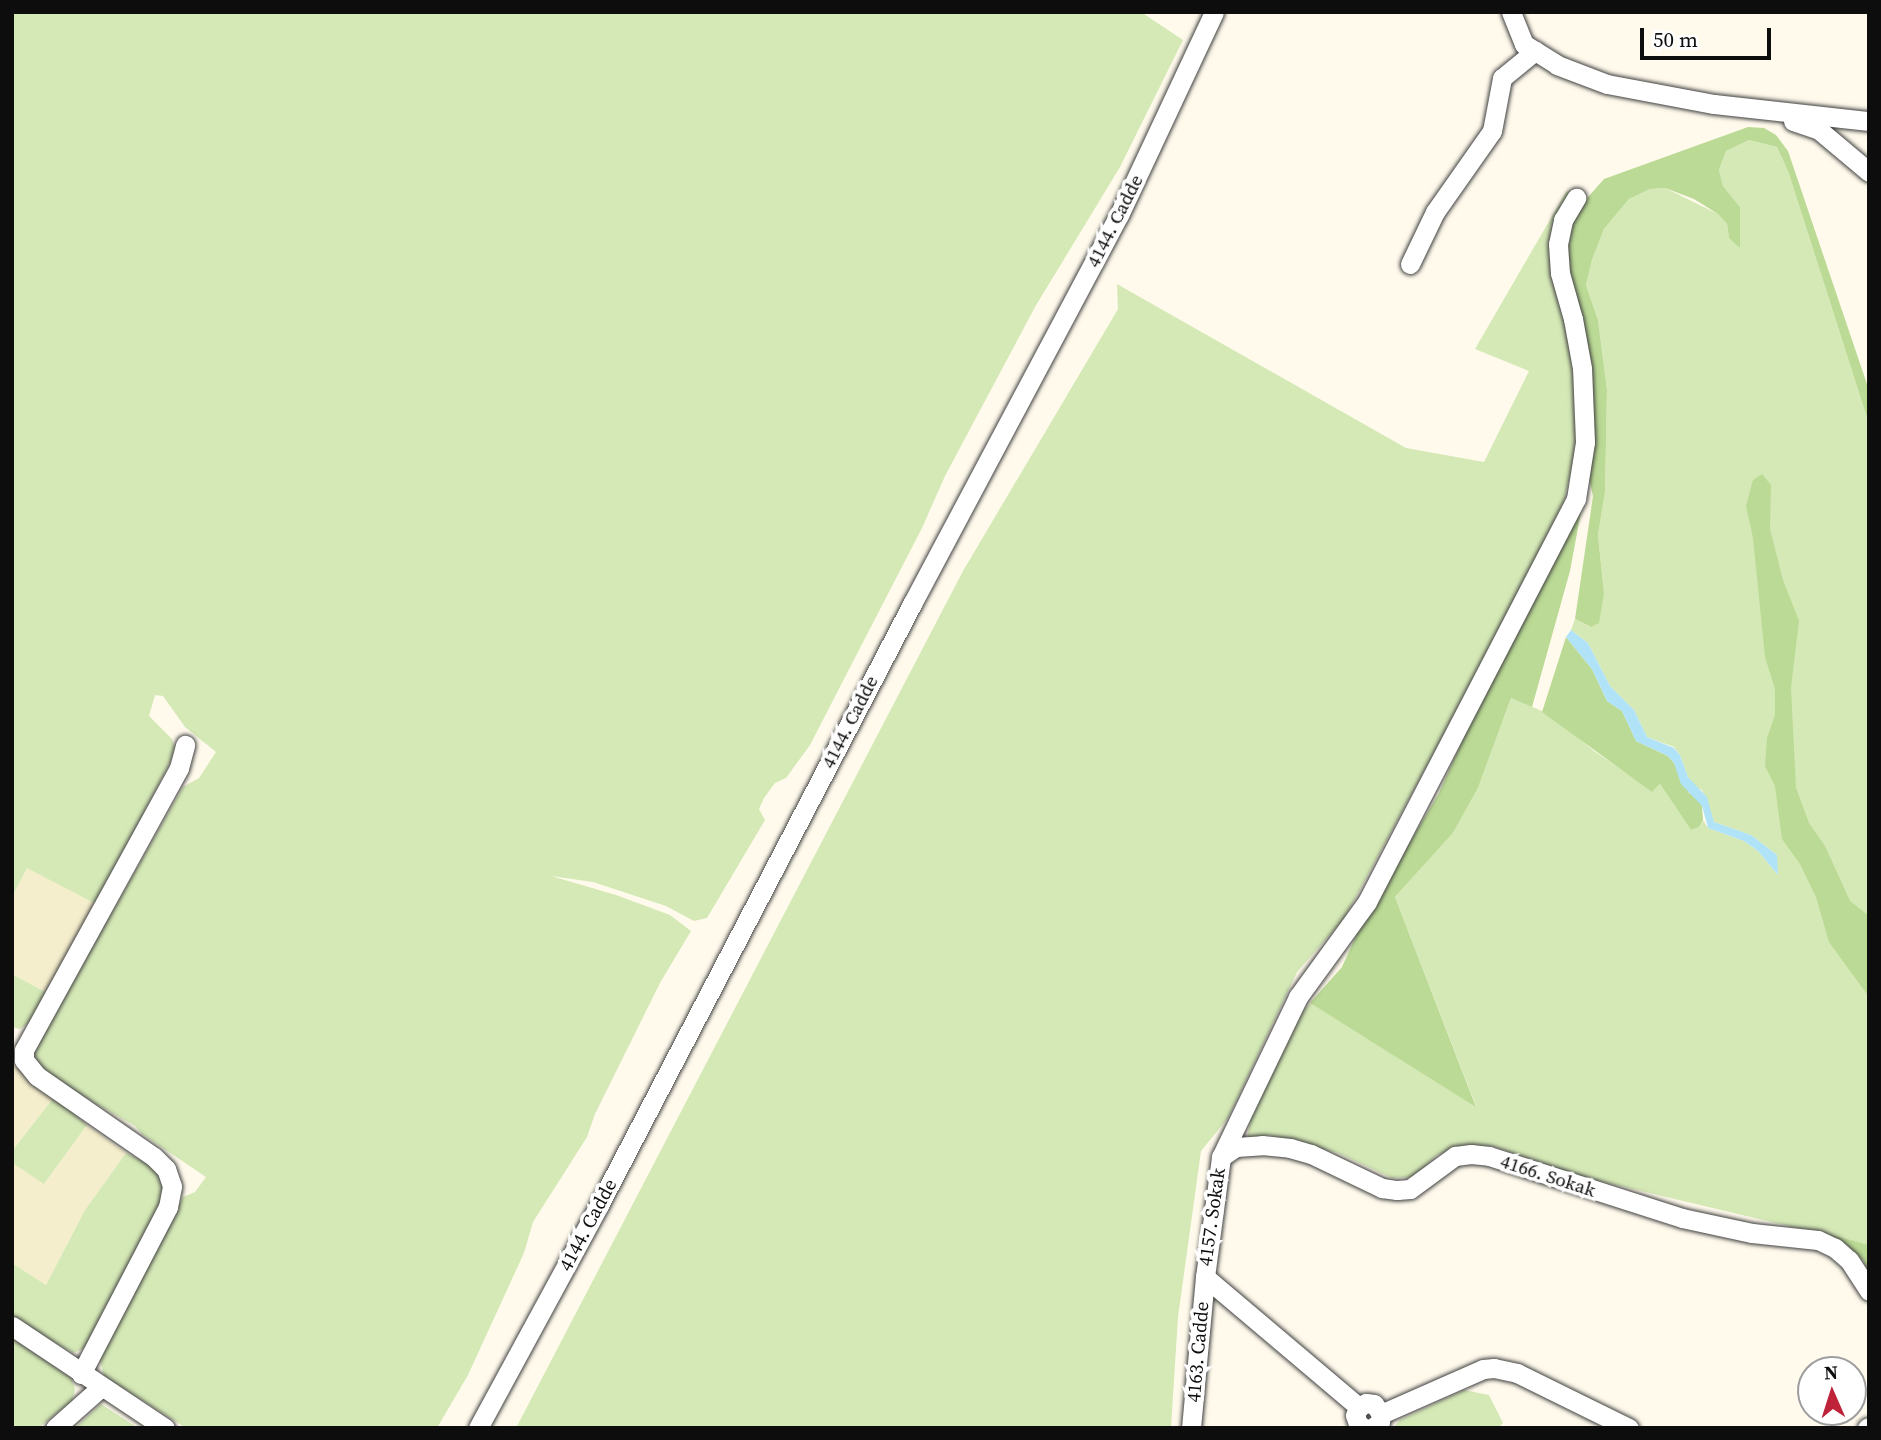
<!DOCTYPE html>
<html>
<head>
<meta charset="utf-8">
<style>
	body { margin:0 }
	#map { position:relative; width:1881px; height:1440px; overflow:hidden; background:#fffaec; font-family:"Source Serif 4",serif }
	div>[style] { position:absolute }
	.farmland>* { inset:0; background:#f5eecc }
	.green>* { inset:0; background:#d5e9b6 }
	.forest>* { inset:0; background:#bbda95 }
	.water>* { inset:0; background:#b0e3f7 }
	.roads { filter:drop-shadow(0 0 2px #404040) drop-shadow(0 0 2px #404040) }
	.street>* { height:19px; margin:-9.5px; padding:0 9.5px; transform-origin:9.5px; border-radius:9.5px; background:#fff }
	span { translate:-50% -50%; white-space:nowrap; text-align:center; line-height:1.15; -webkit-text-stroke:7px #fff; paint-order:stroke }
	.street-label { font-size:19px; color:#0d0d0d }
	.frame { position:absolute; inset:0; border:14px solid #0d0d0d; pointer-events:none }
	.north { position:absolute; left:1797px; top:1356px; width:70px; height:70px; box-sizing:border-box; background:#fff; border:2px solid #9e9e9e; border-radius:50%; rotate:357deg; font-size:19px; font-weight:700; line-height:28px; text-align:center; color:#0d0d0d }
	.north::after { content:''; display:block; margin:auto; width:24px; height:32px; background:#be2339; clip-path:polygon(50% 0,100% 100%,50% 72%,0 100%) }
	.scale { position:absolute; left:1640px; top:28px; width:131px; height:32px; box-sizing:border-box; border:4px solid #0d0d0d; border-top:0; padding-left:9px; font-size:21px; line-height:24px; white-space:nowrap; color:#0d0d0d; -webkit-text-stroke:5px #fff; paint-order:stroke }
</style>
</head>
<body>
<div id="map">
	<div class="farmland">
		<i style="clip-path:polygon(27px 867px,96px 904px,49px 994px,12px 974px,12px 897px)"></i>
		<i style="clip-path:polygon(15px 1066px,55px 1096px,12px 1151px,12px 1069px)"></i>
		<i style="clip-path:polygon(87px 1125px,126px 1153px,85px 1210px,46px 1285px,12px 1263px,12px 1167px,14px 1164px,45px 1183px)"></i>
	</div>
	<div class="green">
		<i style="clip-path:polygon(12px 12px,1141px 12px,1183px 40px,1120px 167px,1035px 307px,945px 476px,922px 528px,810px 745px,786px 778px,775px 783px,764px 798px,759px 809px,765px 820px,707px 918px,694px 921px,666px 906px,593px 882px,551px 876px,616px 895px,670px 915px,691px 931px,660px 983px,595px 1114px,587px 1137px,533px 1222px,524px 1253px,468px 1375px,437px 1428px,186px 1428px,104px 1376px,99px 1356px,183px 1197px,195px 1192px,206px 1177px,142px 1134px,135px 1126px,75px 1092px,43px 1070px,33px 1052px,183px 787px,199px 778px,216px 752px,185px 727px,163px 696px,155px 695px,149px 716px,172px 739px,176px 751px,96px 904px,27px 868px,12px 897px)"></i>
		<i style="clip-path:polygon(1749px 140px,1777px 147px,1788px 171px,1869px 424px,1869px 1245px,1578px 1176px,1493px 1146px,1438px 1154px,1414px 1177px,1392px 1178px,1338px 1153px,1270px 1135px,1247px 1139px,1251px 1116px,1296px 1019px,1310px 1003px,1476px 1106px,1395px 897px,1453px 833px,1478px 788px,1511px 698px,1549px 714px,1594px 751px,1653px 791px,1660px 784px,1691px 830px,1699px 827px,1703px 820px,1708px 828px,1744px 841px,1758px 851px,1777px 874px,1777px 855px,1751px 835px,1714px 822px,1702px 790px,1694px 787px,1688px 777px,1680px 755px,1674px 747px,1647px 737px,1634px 710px,1610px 686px,1588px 643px,1571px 630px,1575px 619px,1590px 627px,1604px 593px,1598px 535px,1605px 492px,1607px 390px,1598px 320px,1586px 285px,1592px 260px,1604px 229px,1629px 199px,1650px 189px,1665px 188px,1718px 214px,1727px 224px,1729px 238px,1740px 207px,1723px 186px,1719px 170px,1726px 151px)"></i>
		<i style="clip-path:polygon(1577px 188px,1558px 216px,1577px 375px,1578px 441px,1562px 510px,1534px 567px,1344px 919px,1297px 972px,1228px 1118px,1201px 1151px,1178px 1317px,1171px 1428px,516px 1428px,963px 571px,1118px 309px,1117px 284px,1406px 448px,1484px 462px,1529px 371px,1475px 349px,1566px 192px)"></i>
		<i style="clip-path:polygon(12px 974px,49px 994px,31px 1021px,20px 1029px,12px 1027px)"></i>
		<i style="clip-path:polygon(55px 1096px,87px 1125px,44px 1184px,14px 1164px,12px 1167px,12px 1151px)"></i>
		<i style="clip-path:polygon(126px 1153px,151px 1165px,163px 1180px,164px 1199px,87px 1347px,73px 1353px,12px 1317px,12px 1263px,46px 1285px,85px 1210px)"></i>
		<i style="clip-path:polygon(12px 1337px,71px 1378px,75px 1389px,72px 1401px,38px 1428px,12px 1428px)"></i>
		<i style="clip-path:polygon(1464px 1390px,1489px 1395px,1503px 1423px,1498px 1428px,1393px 1428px,1400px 1420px)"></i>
		<i style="clip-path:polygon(101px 1404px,138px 1428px,75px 1428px)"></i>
	</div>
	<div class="forest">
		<i style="clip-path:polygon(1748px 127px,1764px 128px,1776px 135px,1788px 151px,1869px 390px,1869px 424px,1788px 171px,1777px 147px,1749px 140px,1726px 151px,1719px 170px,1723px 186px,1740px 207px,1740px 248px,1729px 238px,1727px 224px,1718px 214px,1694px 199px,1665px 188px,1650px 189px,1629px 199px,1604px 229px,1592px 260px,1586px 285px,1598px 320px,1607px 390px,1605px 492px,1598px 535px,1604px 593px,1599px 623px,1591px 627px,1575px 619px,1593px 496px,1587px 470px,1566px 265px,1574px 213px,1604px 179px)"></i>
		<i style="clip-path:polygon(1762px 474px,1771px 485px,1770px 529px,1783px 580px,1799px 621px,1791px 688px,1796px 788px,1809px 823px,1825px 846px,1850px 901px,1869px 916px,1869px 997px,1829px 942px,1816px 897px,1800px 864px,1782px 839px,1775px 786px,1765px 766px,1767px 738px,1775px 715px,1775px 689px,1765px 657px,1753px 538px,1746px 506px,1753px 480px)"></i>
		<i style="clip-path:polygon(1583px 501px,1570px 571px,1532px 707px,1511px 698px,1478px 788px,1453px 833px,1395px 897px,1476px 1107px,1310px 1003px,1342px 967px,1360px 927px,1439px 793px,1481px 699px)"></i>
		<i style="clip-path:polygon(1566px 637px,1592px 669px,1607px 701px,1622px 711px,1636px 741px,1668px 756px,1674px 763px,1689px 793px,1696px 797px,1702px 806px,1703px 820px,1699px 827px,1691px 830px,1660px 784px,1652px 792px,1542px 712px)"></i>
		<i style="clip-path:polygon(1828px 1234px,1869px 1245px,1869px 1274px,1863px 1260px)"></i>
	</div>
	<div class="water">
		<i style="clip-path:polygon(1571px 630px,1588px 643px,1610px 686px,1634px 710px,1647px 737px,1674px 748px,1680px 755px,1688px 777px,1707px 797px,1714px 822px,1751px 835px,1777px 855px,1778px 875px,1758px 851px,1744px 841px,1708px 828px,1702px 806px,1681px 784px,1674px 763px,1668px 756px,1636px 741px,1622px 711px,1607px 701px,1592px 669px,1566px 637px)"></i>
	</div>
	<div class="roads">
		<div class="street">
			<i style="left:1511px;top:12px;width:35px;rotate:68deg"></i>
			<i style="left:1524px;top:44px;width:39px;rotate:32deg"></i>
			<i style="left:1557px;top:65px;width:53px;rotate:20.8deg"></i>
			<i style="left:1607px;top:84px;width:109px;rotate:10.6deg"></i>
			<i style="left:1714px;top:104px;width:156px;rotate:6.3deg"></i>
			<i style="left:1793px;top:121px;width:28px;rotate:19deg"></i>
			<i style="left:1819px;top:130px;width:65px;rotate:40deg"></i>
			<i style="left:1410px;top:264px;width:58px;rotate:-64.3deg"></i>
			<i style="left:1435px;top:212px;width:99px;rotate:-54.9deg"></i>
			<i style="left:1492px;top:131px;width:54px;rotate:-79.3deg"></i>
			<i style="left:1502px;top:78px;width:43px;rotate:-39.3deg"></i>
			<i style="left:1221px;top:1157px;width:18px;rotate:-34deg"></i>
			<i style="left:1236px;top:1147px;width:26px;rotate:-4deg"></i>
			<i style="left:1262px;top:1145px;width:28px;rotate:6deg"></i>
			<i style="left:1290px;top:1148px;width:22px;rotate:16deg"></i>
			<i style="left:1311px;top:1154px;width:79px;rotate:25.6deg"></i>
			<i style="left:1382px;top:1188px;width:15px;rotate:8deg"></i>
			<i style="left:1397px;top:1190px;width:13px;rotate:-4deg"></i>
			<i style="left:1410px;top:1189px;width:56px;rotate:-36.3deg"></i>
			<i style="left:1455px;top:1156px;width:16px;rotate:-7deg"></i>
			<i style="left:1471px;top:1154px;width:18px;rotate:6deg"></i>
			<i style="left:1489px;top:1156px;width:203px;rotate:17.8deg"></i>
			<i style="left:1682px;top:1218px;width:72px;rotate:12.1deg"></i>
			<i style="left:1752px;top:1233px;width:66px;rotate:6.1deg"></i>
			<i style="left:1818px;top:1240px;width:19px;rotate:25deg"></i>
			<i style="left:1835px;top:1248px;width:18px;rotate:41deg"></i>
			<i style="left:1849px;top:1260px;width:37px;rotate:57deg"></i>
			<i style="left:1205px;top:1277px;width:202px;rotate:40.2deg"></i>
			<i style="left:12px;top:1326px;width:184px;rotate:33.7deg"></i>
			<i style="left:81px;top:1374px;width:188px;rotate:-62.5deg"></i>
			<i style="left:168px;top:1207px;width:21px;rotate:-79deg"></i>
			<i style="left:172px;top:1186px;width:18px;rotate:-109deg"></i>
			<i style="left:166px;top:1169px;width:17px;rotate:-135deg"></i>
			<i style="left:154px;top:1157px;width:142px;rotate:-145.3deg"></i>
			<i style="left:37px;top:1076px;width:21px;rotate:-129deg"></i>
			<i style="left:24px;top:1060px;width:10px;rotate:-90deg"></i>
			<i style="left:24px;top:1050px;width:322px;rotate:-61.2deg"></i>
			<i style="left:179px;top:768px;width:24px;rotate:-75deg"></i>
			<i style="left:1381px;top:1414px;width:111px;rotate:-23.8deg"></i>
			<i style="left:1483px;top:1369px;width:11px;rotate:-5deg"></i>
			<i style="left:1494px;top:1368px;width:24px;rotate:12deg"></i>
			<i style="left:1517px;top:1373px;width:125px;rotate:26.2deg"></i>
			<i style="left:55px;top:1428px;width:60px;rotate:-41.6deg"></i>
			<i style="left:478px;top:1428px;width:254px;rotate:-61.5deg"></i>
			<i style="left:599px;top:1205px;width:678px;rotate:-62.49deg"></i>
			<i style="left:912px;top:604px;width:441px;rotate:-62deg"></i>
			<i style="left:1119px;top:215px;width:224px;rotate:-64.9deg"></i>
			<i style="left:1191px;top:1428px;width:152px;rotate:-84.7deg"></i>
			<i style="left:1205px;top:1277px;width:121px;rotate:-82.4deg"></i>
			<i style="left:1221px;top:1157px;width:178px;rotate:-64.3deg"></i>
			<i style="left:1298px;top:997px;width:117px;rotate:-54deg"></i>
			<i style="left:1367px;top:902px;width:454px;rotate:-62.6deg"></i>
			<i style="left:1576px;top:499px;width:58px;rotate:-81deg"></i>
			<i style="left:1585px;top:442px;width:74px;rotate:-92.3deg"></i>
			<i style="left:1582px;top:368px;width:50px;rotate:-100.4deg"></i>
			<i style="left:1573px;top:319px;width:48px;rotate:-105.8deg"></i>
			<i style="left:1560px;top:273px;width:29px;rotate:-94deg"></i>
			<i style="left:1558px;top:244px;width:25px;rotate:-78deg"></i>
			<i style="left:1563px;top:220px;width:26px;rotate:-59deg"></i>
			<i style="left:1364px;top:1428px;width:7px;rotate:-146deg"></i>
			<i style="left:1358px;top:1424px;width:9px;rotate:-108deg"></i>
			<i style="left:1355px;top:1415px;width:9px;rotate:-63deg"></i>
			<i style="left:1359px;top:1407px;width:8px;rotate:-30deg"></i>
			<i style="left:1366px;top:1403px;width:8px;rotate:7deg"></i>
			<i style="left:1374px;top:1404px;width:12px;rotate:55deg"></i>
			<i style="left:1381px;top:1414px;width:8px;rotate:97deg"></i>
			<i style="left:1380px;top:1422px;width:10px;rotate:143deg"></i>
			<i style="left:1867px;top:1428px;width:2px;rotate:-27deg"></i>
		</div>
	</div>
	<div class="street-label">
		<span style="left:1115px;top:221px;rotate:-63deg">4144. Cadde</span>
		<span style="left:850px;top:722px;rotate:-63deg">4144. Cadde</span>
		<span style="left:1548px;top:1176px;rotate:18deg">4166. Sokak</span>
		<span style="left:1212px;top:1217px;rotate:-82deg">4157. Sokak</span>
		<span style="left:588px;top:1225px;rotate:-62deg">4144. Cadde</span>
		<span style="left:1198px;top:1352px;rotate:-85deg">4163. Cadde</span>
	</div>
	<div class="frame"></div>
	<div class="north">N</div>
	<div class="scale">50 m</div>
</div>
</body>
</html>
